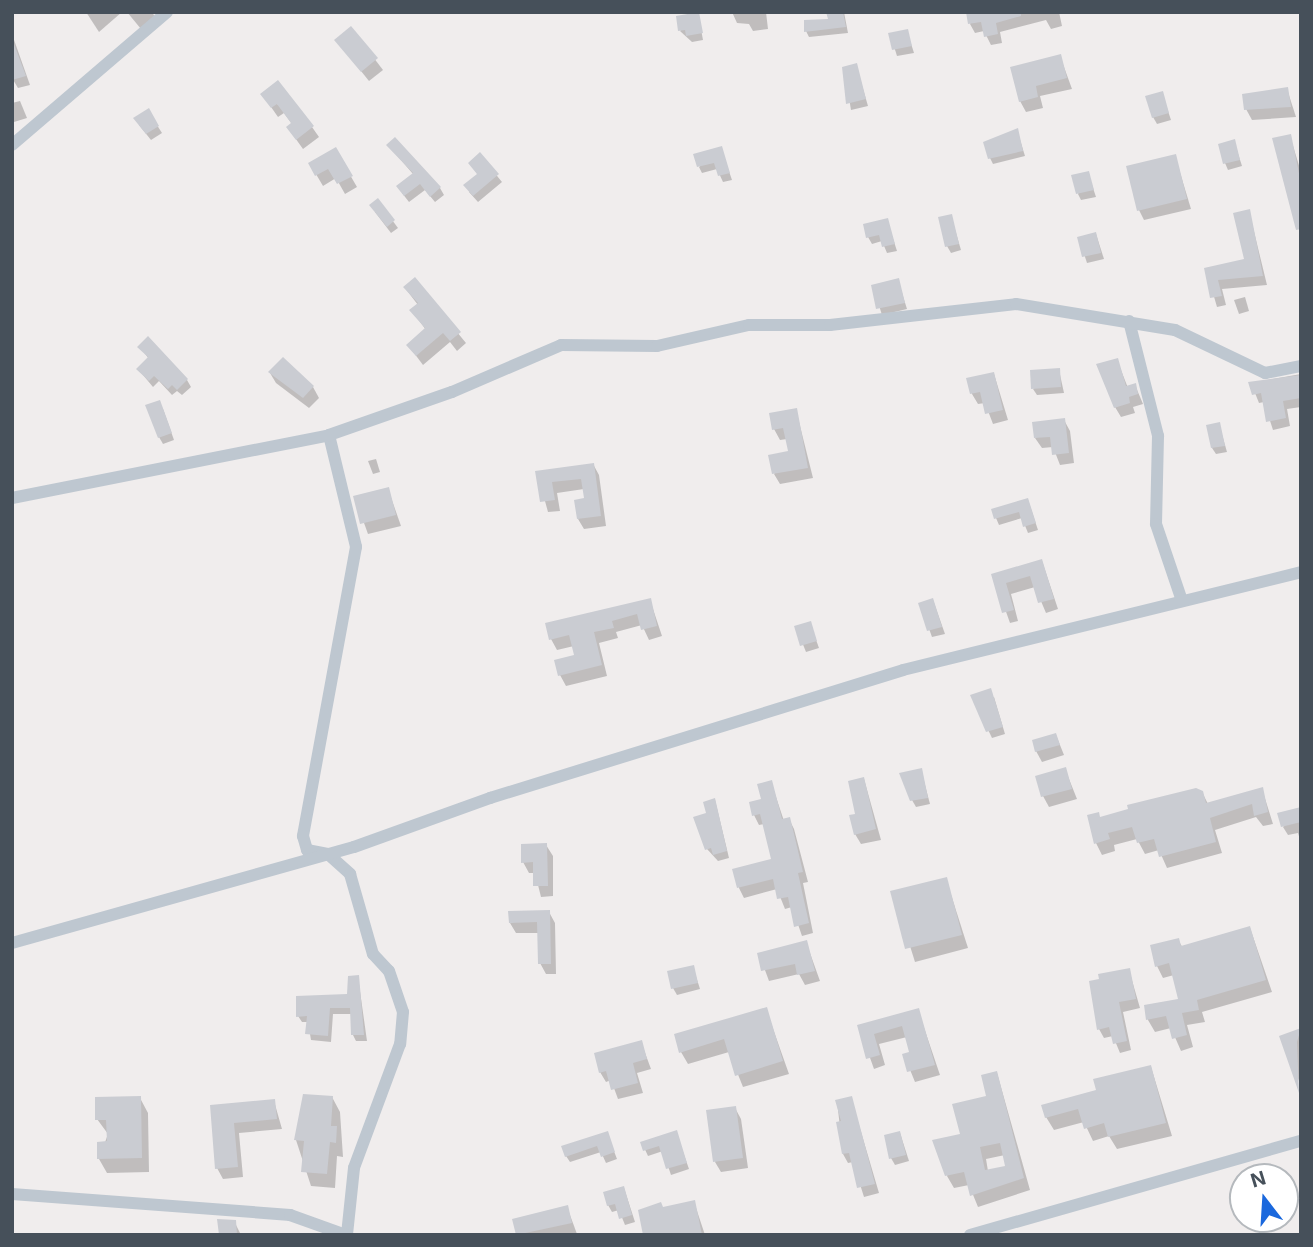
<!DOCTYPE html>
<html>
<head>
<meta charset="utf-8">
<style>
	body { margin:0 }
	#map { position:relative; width:1313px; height:1247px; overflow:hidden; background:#f0eded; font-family:Inter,sans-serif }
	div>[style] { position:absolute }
	.shadow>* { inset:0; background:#0003 }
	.building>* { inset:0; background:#caccd2 }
	.street>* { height:12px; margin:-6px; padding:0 6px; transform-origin:6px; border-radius:6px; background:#bec7d0 }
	span { translate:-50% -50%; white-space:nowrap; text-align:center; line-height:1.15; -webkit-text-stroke:7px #fff; paint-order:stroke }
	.frame { position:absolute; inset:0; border:14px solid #46505a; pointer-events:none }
	.north { position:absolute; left:1229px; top:1163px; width:70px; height:70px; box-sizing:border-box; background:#fff; border:2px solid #b5b9bd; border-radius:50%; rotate:343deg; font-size:19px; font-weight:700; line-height:28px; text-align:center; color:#46505a }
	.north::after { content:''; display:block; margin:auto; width:24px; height:32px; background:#1a68dd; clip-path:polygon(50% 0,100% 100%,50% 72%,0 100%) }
</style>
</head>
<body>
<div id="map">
	<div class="shadow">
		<i style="clip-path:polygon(86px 12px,122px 12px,99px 32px)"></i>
		<i style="clip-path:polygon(127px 12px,152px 12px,155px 17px,141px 29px)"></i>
		<i style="clip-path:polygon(732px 12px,766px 12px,768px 29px,753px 31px,749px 24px,737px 23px)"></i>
		<i style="clip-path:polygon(828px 12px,844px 12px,848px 33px,809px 37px,806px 31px,830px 21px)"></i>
		<i style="clip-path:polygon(976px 12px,1059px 12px,1062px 26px,1051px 29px,1046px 20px,1000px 32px,1002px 43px,991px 45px,984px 31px,975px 33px,970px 24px)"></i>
		<i style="clip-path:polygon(698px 13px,703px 40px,692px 42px,680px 31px)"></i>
		<i style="clip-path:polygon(351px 28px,383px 70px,369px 81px,336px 40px)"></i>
		<i style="clip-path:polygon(907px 31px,914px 53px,897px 56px,890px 34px)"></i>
		<i style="clip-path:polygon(13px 37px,30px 85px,18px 88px,12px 78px)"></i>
		<i style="clip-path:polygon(1060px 56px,1072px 89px,1040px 96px,1043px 108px,1026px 112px,1020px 101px)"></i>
		<i style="clip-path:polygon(856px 65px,868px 106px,851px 110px,844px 68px)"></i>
		<i style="clip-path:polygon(1287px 89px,1296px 117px,1252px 120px,1246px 109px)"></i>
		<i style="clip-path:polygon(1162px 93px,1171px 120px,1157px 124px,1153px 117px)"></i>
		<i style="clip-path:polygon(262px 94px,312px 127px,319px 137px,303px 149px,288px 128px,292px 124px,284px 113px,278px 117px)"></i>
		<i style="clip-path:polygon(20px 101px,27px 118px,14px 122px,12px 103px)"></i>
		<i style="clip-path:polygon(148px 111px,162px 133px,151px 140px,139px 125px)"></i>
		<i style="clip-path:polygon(1017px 130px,1025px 156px,993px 164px,990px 158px)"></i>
		<i style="clip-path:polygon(1290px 136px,1301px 172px,1301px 222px)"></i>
		<i style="clip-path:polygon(395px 139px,440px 188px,444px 195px,435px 202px,425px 190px,409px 202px,402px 193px,413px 174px,388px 145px)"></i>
		<i style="clip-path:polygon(1234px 141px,1242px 166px,1228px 170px,1225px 163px)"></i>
		<i style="clip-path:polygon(721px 148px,732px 180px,723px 182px,717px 169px,702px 173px,699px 167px)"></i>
		<i style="clip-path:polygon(335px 149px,357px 187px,345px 194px,336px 178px,323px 186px,310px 164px)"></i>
		<i style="clip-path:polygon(480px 155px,502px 182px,478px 202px,469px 192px,478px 175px,470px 163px)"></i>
		<i style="clip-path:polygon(1175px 156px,1191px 209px,1144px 220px,1139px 210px)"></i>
		<i style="clip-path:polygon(1088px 173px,1096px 197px,1081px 200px,1078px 194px)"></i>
		<i style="clip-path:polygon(378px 201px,398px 228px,391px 233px,375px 212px)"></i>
		<i style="clip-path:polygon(1249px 211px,1267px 285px,1222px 289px,1226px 305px,1217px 307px,1206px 269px,1247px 260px)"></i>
		<i style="clip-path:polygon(951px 216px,961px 250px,951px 253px,947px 246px)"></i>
		<i style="clip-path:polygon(887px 220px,897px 251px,887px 253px,882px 241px,872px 244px,868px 237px)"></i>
		<i style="clip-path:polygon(1096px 234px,1104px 259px,1087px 263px,1079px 238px)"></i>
		<i style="clip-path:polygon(414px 280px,466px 343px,457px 351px,450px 342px,423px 365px,408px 345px,426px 330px,412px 311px,418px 305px,405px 288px)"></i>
		<i style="clip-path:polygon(898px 280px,907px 309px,882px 315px,873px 286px)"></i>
		<i style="clip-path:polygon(1245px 297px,1249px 311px,1239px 314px,1234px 300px)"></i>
		<i style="clip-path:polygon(140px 347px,187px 380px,191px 387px,182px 395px,177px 391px,172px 395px,159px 381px,153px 387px,138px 369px,149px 359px)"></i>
		<i style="clip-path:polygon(1117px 360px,1128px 388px,1135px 385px,1143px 404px,1133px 407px,1135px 413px,1121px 417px,1115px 407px)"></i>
		<i style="clip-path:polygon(1059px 370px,1064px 393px,1037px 395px,1033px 389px)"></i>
		<i style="clip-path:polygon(270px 373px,313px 387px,319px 398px,309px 408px,276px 383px)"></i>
		<i style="clip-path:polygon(994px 374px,1008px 420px,993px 424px,985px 403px,978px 404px,972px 394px,968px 379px)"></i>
		<i style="clip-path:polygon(1301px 374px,1301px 407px,1287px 409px,1290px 426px,1273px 430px,1264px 402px,1259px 403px,1251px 383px)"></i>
		<i style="clip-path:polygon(163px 409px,174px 440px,163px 444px,159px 437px)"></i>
		<i style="clip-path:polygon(796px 410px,813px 478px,780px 484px,774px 474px,790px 452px,787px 439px,780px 440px,774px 429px)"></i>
		<i style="clip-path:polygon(1064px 420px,1070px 431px,1074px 463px,1060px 465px,1053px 447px,1042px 448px,1035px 438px)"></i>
		<i style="clip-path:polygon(1219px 424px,1227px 452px,1216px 454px,1212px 448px)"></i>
		<i style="clip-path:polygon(376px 459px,380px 472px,373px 474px,368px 461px)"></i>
		<i style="clip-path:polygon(593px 464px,599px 475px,606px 526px,584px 529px,578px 519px,586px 500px,584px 489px,557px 493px,560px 511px,548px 512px,537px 472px)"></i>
		<i style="clip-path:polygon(388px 489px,401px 526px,368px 534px,355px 498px)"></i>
		<i style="clip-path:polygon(1028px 500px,1038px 530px,1028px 533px,1022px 518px,999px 525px,996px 518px)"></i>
		<i style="clip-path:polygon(1042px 561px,1058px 609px,1046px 613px,1035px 587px,1011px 594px,1018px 621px,1010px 623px,993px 575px)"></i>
		<i style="clip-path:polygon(650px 600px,662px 636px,649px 640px,642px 625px,616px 632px,618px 638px,599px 643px,607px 676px,566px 686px,560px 675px,576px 657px,574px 646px,557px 650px,551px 639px)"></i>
		<i style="clip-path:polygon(933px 600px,945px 634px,932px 637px,920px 604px)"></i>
		<i style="clip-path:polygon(810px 623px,819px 648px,806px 652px,796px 627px)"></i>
		<i style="clip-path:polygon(972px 696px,994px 697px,1005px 734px,992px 738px)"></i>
		<i style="clip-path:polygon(1056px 735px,1064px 755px,1042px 762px,1036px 751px)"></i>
		<i style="clip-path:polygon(1065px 769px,1077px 799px,1049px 807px,1043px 796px)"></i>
		<i style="clip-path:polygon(921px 770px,930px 804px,916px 807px,912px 800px)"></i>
		<i style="clip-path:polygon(864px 779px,881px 840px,861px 844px,855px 834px)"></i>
		<i style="clip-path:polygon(771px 782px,784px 821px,789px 819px,794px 829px,808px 882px,803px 883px,813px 933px,802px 936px,792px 907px,785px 909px,777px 889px,744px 898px,739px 888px,734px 870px,774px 861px,764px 824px,759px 825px,754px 815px)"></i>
		<i style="clip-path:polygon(1262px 789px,1273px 824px,1263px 826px,1256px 817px,1215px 830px,1222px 853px,1167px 868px,1159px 850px,1145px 854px,1137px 839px,1114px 845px,1115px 851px,1102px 855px,1096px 843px,1101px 818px,1202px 792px,1208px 804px)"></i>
		<i style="clip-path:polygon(715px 800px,729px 858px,718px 861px,707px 849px,708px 814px)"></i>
		<i style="clip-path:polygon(1301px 809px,1301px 843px,1298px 833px,1288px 835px,1283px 827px)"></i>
		<i style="clip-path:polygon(546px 845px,553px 856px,553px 896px,541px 897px,535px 873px,529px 873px,523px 862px)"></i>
		<i style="clip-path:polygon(946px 879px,968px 948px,915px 962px,893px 892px)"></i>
		<i style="clip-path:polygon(549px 912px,555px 923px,556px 974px,546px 974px,540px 963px,539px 933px,516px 933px,510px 923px)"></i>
		<i style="clip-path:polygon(1250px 928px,1272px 992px,1202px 1012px,1205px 1022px,1187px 1025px,1193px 1047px,1181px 1051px,1171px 1028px,1155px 1032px,1148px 1020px,1146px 1007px,1180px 1000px,1174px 975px,1163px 978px,1157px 966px,1178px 940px,1183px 948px)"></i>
		<i style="clip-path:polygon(806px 942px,820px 981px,805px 985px,799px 974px,769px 981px,759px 954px)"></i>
		<i style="clip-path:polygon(693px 967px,700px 989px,677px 995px,673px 988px)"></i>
		<i style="clip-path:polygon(1129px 970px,1140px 1008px,1123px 1012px,1131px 1050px,1120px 1053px,1113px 1036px,1104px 1038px,1099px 1029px)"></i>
		<i style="clip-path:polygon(358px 977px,367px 1041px,356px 1041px,353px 1035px,352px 1014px,333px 1014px,331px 1042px,311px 1040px,308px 1022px,302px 1022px,298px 1016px,348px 996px)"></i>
		<i style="clip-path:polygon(766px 1009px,789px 1074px,743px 1087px,729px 1052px,688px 1064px,681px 1052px)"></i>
		<i style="clip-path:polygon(918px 1010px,940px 1075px,915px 1082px,904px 1055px,911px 1053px,907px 1037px,879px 1044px,885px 1065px,874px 1069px,859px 1027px)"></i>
		<i style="clip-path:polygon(1301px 1031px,1301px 1086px,1281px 1037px)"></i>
		<i style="clip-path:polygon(641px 1042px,651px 1069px,637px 1073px,643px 1093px,618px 1099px,611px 1080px,606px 1082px,600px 1072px)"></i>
		<i style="clip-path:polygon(1151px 1067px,1172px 1136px,1117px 1149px,1109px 1136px,1093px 1141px,1084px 1122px,1054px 1130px,1046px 1117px)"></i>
		<i style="clip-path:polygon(evenodd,997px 1073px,1030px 1190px,978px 1207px,969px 1185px,954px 1188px,947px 1176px,962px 1136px,988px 1097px,997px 1073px,1005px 1155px,1008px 1167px,988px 1171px,986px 1159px,1005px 1155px)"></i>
		<i style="clip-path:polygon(332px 1097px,340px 1112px,343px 1157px,337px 1156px,335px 1188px,311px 1186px,296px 1140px)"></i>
		<i style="clip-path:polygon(140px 1098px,148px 1113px,149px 1172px,107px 1173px,99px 1159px,108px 1134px,97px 1119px)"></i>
		<i style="clip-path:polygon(851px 1098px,879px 1193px,864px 1197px,853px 1162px,848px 1163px,843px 1154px,837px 1101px)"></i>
		<i style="clip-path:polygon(274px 1101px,282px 1129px,239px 1133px,243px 1177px,223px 1179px,217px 1168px,212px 1106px)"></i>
		<i style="clip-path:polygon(735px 1108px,741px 1119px,748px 1168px,721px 1172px,715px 1162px)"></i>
		<i style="clip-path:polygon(676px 1132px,689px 1169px,671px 1175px,663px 1151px,648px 1156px,642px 1143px)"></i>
		<i style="clip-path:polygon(607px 1133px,617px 1159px,606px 1163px,601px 1152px,570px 1162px,566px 1156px)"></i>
		<i style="clip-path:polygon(900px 1133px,909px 1161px,895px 1165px,891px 1158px)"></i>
		<i style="clip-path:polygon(624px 1188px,635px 1222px,625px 1225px,619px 1210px,612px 1212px,608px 1205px)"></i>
		<i style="clip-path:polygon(694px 1202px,705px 1235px,645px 1235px,663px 1209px)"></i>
		<i style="clip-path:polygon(567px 1207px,577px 1234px,518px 1235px,515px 1221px)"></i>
		<i style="clip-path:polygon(234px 1221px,241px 1235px,220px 1235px)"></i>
	</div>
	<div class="building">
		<i style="clip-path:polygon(699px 12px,703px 33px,686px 36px,685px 30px,678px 31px,676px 16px)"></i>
		<i style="clip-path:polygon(826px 12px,843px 12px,846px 27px,804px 32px,804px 20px,828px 19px)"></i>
		<i style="clip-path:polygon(966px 12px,1021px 12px,1021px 16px,996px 23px,998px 34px,984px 37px,981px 22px,968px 24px)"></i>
		<i style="clip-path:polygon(351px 26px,378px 58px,361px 72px,334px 40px)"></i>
		<i style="clip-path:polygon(908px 29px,912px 46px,892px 50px,888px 33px)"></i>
		<i style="clip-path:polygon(12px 39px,26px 76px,12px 80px)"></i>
		<i style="clip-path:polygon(1061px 54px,1067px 78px,1036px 86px,1038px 97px,1019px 102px,1010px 67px)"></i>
		<i style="clip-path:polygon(857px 63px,866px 99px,846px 104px,842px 67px)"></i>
		<i style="clip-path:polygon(278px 80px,314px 126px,296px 140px,286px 127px,291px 123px,277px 104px,271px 108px,260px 94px)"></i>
		<i style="clip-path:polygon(1288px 87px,1291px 107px,1244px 110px,1242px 94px)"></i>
		<i style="clip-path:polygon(1163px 91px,1169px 113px,1152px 118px,1145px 96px)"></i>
		<i style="clip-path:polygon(149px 108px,159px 126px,146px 134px,133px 118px)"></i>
		<i style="clip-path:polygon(1018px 128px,1023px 151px,988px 159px,983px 142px)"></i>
		<i style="clip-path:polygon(1291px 134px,1301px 183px,1301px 229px,1296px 230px,1272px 138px)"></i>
		<i style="clip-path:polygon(395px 137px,441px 187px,430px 197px,420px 184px,404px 196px,396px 186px,413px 173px,386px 145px)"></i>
		<i style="clip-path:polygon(1235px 139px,1240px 160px,1223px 164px,1218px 144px)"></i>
		<i style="clip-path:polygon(722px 146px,730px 173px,718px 176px,714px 163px,697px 167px,693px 154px)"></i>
		<i style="clip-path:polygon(336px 147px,353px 176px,337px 184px,328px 169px,315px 176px,308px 163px)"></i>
		<i style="clip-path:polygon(480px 152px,499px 174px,473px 196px,463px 185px,477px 174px,468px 163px)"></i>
		<i style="clip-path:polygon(1176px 154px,1187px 199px,1137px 211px,1126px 166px)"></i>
		<i style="clip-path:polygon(1089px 171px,1094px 190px,1076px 194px,1071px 175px)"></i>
		<i style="clip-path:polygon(378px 198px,395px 220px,387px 227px,369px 205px)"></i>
		<i style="clip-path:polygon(1250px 209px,1263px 276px,1218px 280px,1222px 296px,1210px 298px,1204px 268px,1244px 259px,1233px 213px)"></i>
		<i style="clip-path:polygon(952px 214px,959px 244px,945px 247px,938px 217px)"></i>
		<i style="clip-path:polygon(888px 218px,895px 244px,882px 247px,879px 235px,866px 238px,863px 224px)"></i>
		<i style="clip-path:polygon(1096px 232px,1101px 253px,1082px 257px,1077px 237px)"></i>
		<i style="clip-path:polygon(415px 277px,461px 332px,450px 341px,443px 333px,416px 356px,406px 345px,425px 328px,409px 310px,418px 303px,403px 287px)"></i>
		<i style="clip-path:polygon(899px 278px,905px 303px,876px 309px,871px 285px)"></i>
		<i style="clip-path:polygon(148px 336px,188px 379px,177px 390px,172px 385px,168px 389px,154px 376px,149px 381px,136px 369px,148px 357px,137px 347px)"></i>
		<i style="clip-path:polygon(283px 357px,314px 386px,303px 398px,268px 372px)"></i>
		<i style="clip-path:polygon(1118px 358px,1126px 386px,1136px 383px,1138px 394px,1129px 397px,1130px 403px,1114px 408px,1096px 364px)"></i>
		<i style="clip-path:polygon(1060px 368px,1061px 387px,1031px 389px,1030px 370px)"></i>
		<i style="clip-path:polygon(994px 372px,1003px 410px,985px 414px,980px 392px,970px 394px,966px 378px)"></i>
		<i style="clip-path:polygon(1301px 375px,1301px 398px,1283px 401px,1286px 418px,1266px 422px,1261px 393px,1252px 395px,1248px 382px)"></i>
		<i style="clip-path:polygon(160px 400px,172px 433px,158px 438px,145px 405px)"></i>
		<i style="clip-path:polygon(797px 408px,808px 468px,772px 474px,768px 455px,788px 451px,783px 428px,772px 430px,769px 413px)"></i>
		<i style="clip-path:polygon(1065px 418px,1069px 453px,1052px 455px,1050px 437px,1034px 438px,1032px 422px)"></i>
		<i style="clip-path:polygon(1220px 422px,1225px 446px,1211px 448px,1206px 425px)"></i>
		<i style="clip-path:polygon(594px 463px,601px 516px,577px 519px,574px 500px,584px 498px,581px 479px,552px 482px,555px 500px,540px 502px,535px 471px)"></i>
		<i style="clip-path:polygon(389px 487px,396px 515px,360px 524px,353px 496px)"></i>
		<i style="clip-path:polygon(1028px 498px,1036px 523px,1023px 527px,1019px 512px,994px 519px,991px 509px)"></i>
		<i style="clip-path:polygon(1042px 559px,1054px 599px,1038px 603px,1030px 576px,1006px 583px,1014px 610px,1002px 613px,991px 574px)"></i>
		<i style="clip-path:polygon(651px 598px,657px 626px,641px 630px,637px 614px,612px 621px,614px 628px,594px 632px,602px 665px,558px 676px,554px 660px,574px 655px,569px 635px,549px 640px,545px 623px)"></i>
		<i style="clip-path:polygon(933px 598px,942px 627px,927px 631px,918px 603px)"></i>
		<i style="clip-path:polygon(811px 621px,817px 641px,800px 646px,794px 626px)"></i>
		<i style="clip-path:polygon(991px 688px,1003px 727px,986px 732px,970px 695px)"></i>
		<i style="clip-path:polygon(1056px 733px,1060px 745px,1035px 752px,1032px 740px)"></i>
		<i style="clip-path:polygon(1066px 767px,1072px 789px,1041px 797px,1035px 776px)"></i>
		<i style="clip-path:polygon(922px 768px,928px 798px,910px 801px,899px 773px)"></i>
		<i style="clip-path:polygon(864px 777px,876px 829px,854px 835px,849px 815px,855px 814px,848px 781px)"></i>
		<i style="clip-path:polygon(772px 780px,782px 819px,790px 817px,803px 872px,798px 873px,809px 923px,794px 927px,788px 897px,777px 899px,773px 879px,737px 888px,732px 869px,771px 859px,760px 814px,752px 816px,749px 802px,761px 799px,757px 784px)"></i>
		<i style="clip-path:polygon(1263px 787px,1268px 812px,1254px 816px,1252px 804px,1210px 818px,1216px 842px,1159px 857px,1154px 839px,1137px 843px,1132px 827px,1108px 833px,1110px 839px,1094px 844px,1087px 815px,1099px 812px,1100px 817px,1128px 809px,1127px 805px,1196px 788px,1203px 791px,1206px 803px)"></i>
		<i style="clip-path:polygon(715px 798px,727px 851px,713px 855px,711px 848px,705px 850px,693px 817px,706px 813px,703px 802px)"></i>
		<i style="clip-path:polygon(1301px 807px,1301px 822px,1281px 827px,1277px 813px)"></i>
		<i style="clip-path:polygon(547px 843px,548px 886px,533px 886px,533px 862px,521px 863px,521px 844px)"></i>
		<i style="clip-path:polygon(947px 877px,962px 935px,905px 949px,890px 891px)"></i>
		<i style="clip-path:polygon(550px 910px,551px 964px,538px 964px,537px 922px,509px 923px,508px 911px)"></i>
		<i style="clip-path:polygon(1250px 926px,1266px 980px,1197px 1000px,1199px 1010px,1182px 1013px,1187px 1035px,1172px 1039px,1166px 1016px,1146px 1020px,1144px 1005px,1178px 999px,1169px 963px,1155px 967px,1150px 945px,1179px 938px,1181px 946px)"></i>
		<i style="clip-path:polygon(807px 940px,815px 971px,797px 975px,795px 964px,761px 971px,757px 953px)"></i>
		<i style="clip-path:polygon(694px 965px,698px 983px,671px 989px,667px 971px)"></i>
		<i style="clip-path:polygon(1130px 968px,1136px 999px,1119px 1002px,1127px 1041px,1113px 1044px,1109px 1027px,1097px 1030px,1089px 981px,1099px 979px,1098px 974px)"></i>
		<i style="clip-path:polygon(359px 975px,364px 1035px,351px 1035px,350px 1008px,330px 1008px,328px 1036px,305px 1034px,307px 1016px,296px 1017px,296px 996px,347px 994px,348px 976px)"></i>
		<i style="clip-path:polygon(767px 1007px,783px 1061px,735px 1076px,724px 1039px,679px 1053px,674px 1034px)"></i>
		<i style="clip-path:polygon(919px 1008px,935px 1065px,907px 1072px,902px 1054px,909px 1052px,902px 1026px,874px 1034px,880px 1055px,866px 1059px,857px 1025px)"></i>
		<i style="clip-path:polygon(1301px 1028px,1297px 1042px,1299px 1093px,1279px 1036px)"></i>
		<i style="clip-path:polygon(642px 1040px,647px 1059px,633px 1063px,638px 1083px,611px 1090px,606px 1071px,599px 1073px,594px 1053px)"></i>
		<i style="clip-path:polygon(1151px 1065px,1166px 1123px,1108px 1137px,1104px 1123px,1084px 1129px,1078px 1109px,1045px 1118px,1041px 1105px,1096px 1090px,1093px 1079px)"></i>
		<i style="clip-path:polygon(evenodd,997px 1071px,1024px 1178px,970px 1196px,964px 1172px,945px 1176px,932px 1140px,960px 1134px,952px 1104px,986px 1096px,981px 1075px,997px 1071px,1000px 1143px,1005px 1166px,985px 1170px,980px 1147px,1000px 1143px)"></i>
		<i style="clip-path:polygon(303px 1094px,333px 1096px,331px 1126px,337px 1126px,336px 1143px,330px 1142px,327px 1174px,301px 1172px,304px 1141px,294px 1140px)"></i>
		<i style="clip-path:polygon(141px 1096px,142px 1158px,97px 1159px,97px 1142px,107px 1141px,106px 1120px,95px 1120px,95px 1097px)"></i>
		<i style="clip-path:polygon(852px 1096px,875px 1184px,857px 1188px,849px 1153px,842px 1154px,836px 1122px,841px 1121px,835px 1100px)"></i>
		<i style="clip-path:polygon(275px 1099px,277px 1119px,234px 1123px,238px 1167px,215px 1169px,210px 1105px)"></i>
		<i style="clip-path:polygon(736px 1106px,743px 1158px,713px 1162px,706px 1110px)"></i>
		<i style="clip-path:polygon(677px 1130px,687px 1163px,666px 1169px,659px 1146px,643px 1151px,640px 1142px)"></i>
		<i style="clip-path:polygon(608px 1131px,615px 1152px,601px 1157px,597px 1146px,565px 1157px,561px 1146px)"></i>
		<i style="clip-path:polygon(900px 1131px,906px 1155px,889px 1159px,884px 1135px)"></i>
		<i style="clip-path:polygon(624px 1186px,632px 1215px,619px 1219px,615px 1204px,607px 1206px,603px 1192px)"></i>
		<i style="clip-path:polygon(695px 1200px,702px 1235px,643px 1235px,638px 1210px,661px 1202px,663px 1207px)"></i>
		<i style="clip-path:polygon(568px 1205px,572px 1223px,516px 1235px,512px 1219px)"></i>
		<i style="clip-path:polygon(217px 1219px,236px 1220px,237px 1235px,219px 1235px)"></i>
	</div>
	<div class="street">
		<i style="left:12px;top:145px;width:204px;rotate:-40.6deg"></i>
		<i style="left:1129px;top:321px;width:119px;rotate:75.8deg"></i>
		<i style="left:1158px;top:436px;width:88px;rotate:91.3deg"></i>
		<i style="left:1156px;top:524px;width:81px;rotate:71.3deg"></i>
		<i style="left:329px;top:435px;width:115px;rotate:76.4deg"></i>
		<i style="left:356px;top:547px;width:294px;rotate:100.4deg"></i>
		<i style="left:303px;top:836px;width:15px;rotate:74deg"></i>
		<i style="left:307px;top:850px;width:21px;rotate:11deg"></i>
		<i style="left:328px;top:854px;width:30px;rotate:42deg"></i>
		<i style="left:350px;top:874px;width:83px;rotate:74deg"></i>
		<i style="left:373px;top:954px;width:23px;rotate:47deg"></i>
		<i style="left:389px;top:971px;width:43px;rotate:71.1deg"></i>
		<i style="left:403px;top:1012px;width:32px;rotate:95deg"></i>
		<i style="left:400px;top:1044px;width:132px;rotate:110.4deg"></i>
		<i style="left:354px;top:1168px;width:67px;rotate:96deg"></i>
		<i style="left:12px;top:498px;width:323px;rotate:-11.2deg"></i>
		<i style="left:329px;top:435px;width:130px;rotate:-19.3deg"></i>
		<i style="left:452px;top:392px;width:119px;rotate:-23.3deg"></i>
		<i style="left:561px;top:345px;width:96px;rotate:0.6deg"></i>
		<i style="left:657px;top:346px;width:94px;rotate:-12.9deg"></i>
		<i style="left:749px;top:325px;width:81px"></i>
		<i style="left:830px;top:325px;width:187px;rotate:-6.4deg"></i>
		<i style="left:1016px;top:304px;width:161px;rotate:9.3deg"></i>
		<i style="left:1175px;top:330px;width:100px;rotate:25.5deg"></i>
		<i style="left:1265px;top:373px;width:37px;rotate:-11deg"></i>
		<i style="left:12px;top:943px;width:355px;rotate:-15.7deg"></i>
		<i style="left:354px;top:847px;width:145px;rotate:-19.8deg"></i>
		<i style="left:490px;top:798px;width:432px;rotate:-17.2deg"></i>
		<i style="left:903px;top:670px;width:410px;rotate:-13.8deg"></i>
		<i style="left:12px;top:1194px;width:279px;rotate:4.3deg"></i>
		<i style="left:290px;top:1215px;width:59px;rotate:19.7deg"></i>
		<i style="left:970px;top:1235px;width:344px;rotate:-15.9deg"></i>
	</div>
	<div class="frame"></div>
	<div class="north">N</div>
</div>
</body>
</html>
